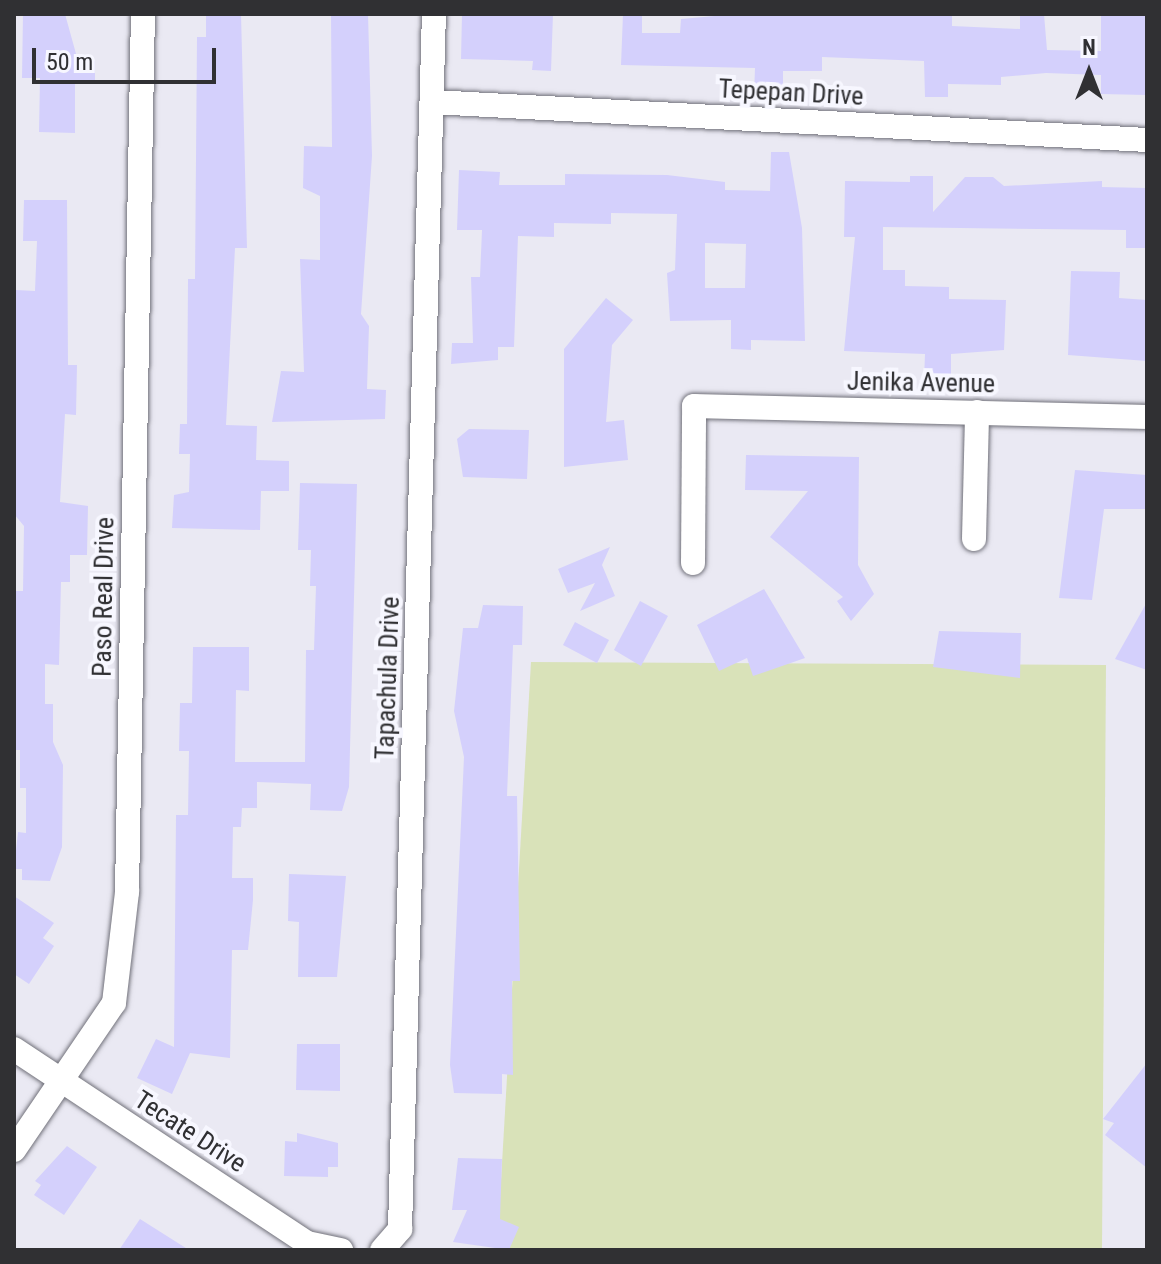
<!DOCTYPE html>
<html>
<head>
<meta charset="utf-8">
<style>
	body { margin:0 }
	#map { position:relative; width:1161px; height:1264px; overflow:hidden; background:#eae9f3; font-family:"Roboto Condensed",sans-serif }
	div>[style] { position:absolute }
	.green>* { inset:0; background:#d9e2b9 }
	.building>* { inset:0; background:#d4d0fc }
	.roads { filter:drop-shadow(0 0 2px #71717a) drop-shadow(0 0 2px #71717a) }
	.minor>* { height:24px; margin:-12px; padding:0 12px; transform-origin:12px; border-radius:12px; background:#fff }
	span { translate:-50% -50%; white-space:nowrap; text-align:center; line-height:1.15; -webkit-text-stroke:8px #f7f7ff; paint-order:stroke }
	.street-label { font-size:26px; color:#303033 }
	.frame { position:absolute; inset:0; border:16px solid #303033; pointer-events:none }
	.north { position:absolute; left:1049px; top:32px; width:80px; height:80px; -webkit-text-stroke:6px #f7f7ff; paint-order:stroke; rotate:0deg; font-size:22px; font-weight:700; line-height:32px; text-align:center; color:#303033 }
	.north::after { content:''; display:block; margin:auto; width:28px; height:36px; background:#303033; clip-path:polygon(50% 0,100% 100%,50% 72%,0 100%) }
	.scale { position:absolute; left:32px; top:48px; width:184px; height:36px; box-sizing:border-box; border:4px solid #303033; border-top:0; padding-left:10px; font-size:24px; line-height:28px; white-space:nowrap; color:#303033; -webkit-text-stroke:6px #f7f7ff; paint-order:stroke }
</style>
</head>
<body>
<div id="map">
	<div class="green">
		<i style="clip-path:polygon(531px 662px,1106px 665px,1102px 1250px,497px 1250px)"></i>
	</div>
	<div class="building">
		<i style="clip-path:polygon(23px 14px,65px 14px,78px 61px,95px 61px,95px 84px,75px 83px,75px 133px,39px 132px,40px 78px,22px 78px)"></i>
		<i style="clip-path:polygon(206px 14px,241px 14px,247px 248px,235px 248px,226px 425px,257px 426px,256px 460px,289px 461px,289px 491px,261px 491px,260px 530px,172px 528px,174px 495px,189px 492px,190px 454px,179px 454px,180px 424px,187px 424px,188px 279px,195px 279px,197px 37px,206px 37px)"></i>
		<i style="clip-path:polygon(331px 14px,368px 14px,372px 156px,361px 314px,369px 326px,367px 389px,386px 390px,385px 419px,272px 422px,281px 371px,304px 372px,300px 259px,320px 260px,320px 196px,303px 188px,304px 146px,332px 147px)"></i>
		<i style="clip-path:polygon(462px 14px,553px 14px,551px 71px,532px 70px,533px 61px,461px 59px)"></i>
		<i style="clip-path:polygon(623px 14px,642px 14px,642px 33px,680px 33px,681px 19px,737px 14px,952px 14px,952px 26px,1020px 29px,1020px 14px,1044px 14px,1047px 50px,1101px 51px,1101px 14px,1147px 14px,1147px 95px,1101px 94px,1101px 75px,1046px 73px,1001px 77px,1001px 85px,948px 84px,948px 97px,925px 97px,924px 61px,822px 57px,822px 71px,783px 71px,783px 96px,754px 95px,755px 68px,621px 65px)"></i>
		<i style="clip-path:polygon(evenodd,771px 152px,789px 152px,802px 228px,805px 341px,751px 340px,751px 350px,731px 349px,731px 320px,670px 321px,667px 273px,675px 270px,677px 214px,611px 213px,611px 224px,554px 223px,554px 237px,518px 236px,514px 347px,498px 347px,498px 360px,451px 364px,452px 343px,473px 343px,471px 277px,480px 277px,482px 230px,457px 230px,459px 170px,500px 172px,499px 185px,565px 185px,565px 174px,667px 175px,725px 182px,725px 190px,770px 191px,771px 152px,705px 243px,746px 244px,745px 288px,705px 288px,705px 243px)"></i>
		<i style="clip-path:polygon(910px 176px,933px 176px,933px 212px,965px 177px,993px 177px,1004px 186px,1102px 181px,1102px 187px,1147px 188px,1147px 248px,1126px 248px,1126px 230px,883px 227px,883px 270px,905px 270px,905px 286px,949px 287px,949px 299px,1006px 300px,1004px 350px,951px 354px,951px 381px,924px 380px,925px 354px,844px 351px,855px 237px,844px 237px,845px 181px,910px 182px)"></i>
		<i style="clip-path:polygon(24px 200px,67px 200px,68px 365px,77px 365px,76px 415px,65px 414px,60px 502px,88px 506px,87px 555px,70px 555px,70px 582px,61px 582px,59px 665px,45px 664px,45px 704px,53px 704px,53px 742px,63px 765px,62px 847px,50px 881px,22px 880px,22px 869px,14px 869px,18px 832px,26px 833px,26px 788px,20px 788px,20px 750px,14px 750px,14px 591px,23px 591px,24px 526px,14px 514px,16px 290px,35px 291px,37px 241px,23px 241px)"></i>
		<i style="clip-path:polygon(1071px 271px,1120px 272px,1119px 298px,1147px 300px,1147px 361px,1068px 355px)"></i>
		<i style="clip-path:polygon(606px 298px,633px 320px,612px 345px,606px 422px,624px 420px,628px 460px,564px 467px,564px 349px)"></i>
		<i style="clip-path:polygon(469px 429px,529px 430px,527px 479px,463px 477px,457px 439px)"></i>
		<i style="clip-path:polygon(746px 455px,859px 457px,858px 565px,874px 594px,851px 621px,837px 601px,843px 597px,770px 537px,808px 491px,745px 490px)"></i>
		<i style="clip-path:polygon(1075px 470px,1147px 475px,1147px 509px,1104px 509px,1092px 600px,1059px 598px)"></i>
		<i style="clip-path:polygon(300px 483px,357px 484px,349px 787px,342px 811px,310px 810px,311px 784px,257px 782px,257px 808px,242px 808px,241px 827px,233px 827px,232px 878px,253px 878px,253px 900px,248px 950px,232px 950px,230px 1058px,190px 1053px,172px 1094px,137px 1078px,156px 1039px,174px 1047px,176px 815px,188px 815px,189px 751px,179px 751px,180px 703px,192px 703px,193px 647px,249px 647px,249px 691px,236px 690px,235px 762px,305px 762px,306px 650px,314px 650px,316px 586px,310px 586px,311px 550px,298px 550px)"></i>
		<i style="clip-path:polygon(610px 547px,602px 565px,615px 596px,580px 611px,595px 583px,568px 593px,558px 569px)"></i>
		<i style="clip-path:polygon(764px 589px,805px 658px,753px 676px,747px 658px,719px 671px,697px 625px)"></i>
		<i style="clip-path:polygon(640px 601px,668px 616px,641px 666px,614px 650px)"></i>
		<i style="clip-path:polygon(1147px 602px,1147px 670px,1115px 659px)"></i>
		<i style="clip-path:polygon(483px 605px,523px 606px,522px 645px,513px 645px,507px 796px,517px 796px,520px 981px,512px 981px,513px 1075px,502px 1074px,502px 1094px,454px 1093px,450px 1065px,464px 757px,454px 711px,463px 628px,478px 628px)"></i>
		<i style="clip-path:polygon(575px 622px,609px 640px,597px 663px,563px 645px)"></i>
		<i style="clip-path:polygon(939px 631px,1021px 633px,1020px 678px,933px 667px)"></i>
		<i style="clip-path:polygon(289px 874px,346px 876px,337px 977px,298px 977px,299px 922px,288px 921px)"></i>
		<i style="clip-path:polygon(14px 896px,54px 923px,43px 938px,54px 946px,29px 984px,14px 974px)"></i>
		<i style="clip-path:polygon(297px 1044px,340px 1044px,340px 1091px,296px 1090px)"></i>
		<i style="clip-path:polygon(1147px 1063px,1147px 1168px,1105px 1135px,1114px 1123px,1103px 1119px)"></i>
		<i style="clip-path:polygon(297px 1133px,338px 1143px,338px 1167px,328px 1167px,328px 1177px,284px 1176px,285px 1141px,297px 1142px)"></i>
		<i style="clip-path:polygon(67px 1146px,97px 1167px,64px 1215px,34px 1195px,41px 1185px,35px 1181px)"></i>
		<i style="clip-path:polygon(458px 1158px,502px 1159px,500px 1219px,519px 1227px,509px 1250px,453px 1242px,467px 1210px,452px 1210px)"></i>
		<i style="clip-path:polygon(140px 1219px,189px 1250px,119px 1250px)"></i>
	</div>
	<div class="roads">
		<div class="minor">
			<i style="left:432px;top:102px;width:716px;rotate:3.04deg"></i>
			<i style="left:974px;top:539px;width:127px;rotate:-88.6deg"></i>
			<i style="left:693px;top:563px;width:157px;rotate:-89.6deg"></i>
			<i style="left:694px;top:406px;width:453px;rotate:1.4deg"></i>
			<i style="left:14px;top:1049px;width:351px;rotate:33.5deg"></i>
			<i style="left:307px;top:1243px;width:35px;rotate:12deg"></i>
			<i style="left:14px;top:1150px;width:178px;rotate:-55.8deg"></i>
			<i style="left:114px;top:1003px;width:112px;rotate:-83.3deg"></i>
			<i style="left:127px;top:892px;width:878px;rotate:-88.96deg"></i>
			<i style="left:382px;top:1250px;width:28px;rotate:-49deg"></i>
			<i style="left:400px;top:1229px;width:1215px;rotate:-88.4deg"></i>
		</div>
	</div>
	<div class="street-label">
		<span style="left:791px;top:93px;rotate:3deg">Tepepan Drive</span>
		<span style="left:921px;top:383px;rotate:1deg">Jenika Avenue</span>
		<span style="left:104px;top:597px;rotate:-89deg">Paso Real Drive</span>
		<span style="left:388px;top:678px;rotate:-88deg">Tapachula Drive</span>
		<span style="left:190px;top:1132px;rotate:33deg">Tecate Drive</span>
	</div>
	<div class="frame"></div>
	<div class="north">N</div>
	<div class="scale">50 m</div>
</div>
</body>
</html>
